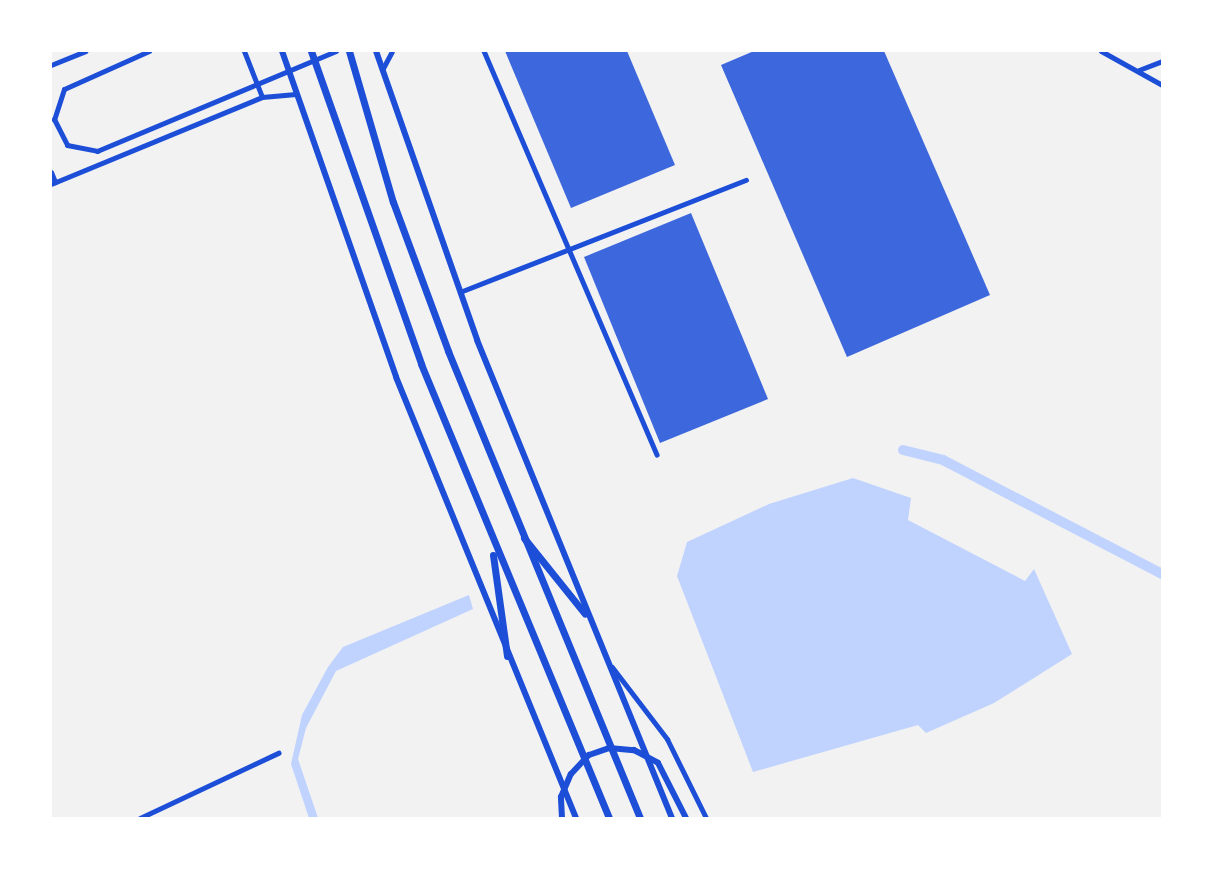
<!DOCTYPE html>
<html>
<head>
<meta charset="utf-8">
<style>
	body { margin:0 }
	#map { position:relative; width:1213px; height:869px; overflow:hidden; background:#f2f2f2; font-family:Roboto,sans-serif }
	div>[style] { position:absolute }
	.water>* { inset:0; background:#bfd3fe }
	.canal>* { height:10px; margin:-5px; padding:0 5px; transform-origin:5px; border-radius:5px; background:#bfd3fe }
	.building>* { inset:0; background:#3d67dc }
	.minor>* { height:4.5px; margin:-2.25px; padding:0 2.25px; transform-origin:2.25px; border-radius:2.25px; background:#1d4ed8 }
	.tertiary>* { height:5px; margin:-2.5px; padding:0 2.5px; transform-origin:2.5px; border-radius:2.5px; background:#1d4ed8 }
	.secondary>* { height:6px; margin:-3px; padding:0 3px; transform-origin:3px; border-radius:3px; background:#1d4ed8 }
	.trunk>* { height:7px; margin:-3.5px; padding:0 3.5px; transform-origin:3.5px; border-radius:3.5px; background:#1d4ed8 }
	span { translate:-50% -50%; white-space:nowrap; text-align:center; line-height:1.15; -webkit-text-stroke:5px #fff; paint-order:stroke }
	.frame { position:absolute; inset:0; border:52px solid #fff; pointer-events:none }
</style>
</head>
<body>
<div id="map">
	<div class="water">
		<i style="clip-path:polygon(853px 478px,911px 498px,908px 520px,1025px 581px,1034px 569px,1072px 654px,994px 703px,926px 733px,918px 725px,753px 772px,677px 576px,687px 542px,769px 504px)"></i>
		<i style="clip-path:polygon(469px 595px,473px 609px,336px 671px,306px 728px,298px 759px,318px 818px,309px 818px,291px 764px,302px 715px,328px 667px,343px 647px)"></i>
	</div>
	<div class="canal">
		<i style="left:903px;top:450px;width:41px;rotate:14deg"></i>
		<i style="left:943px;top:460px;width:247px;rotate:27.5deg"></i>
	</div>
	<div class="building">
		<i style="clip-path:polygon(505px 51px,627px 51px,675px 165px,571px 208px)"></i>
		<i style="clip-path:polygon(754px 51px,884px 51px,990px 295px,847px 357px,721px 65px)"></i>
		<i style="clip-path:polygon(691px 213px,768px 399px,660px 443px,584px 257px)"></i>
	</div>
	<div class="minor">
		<i style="left:484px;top:51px;width:439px;rotate:66.8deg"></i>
		<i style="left:1139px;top:70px;width:25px;rotate:-21deg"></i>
		<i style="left:460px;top:292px;width:307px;rotate:-21.4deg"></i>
		<i style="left:140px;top:818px;width:153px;rotate:-25.2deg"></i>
	</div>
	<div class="tertiary">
		<i style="left:149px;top:51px;width:93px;rotate:155.9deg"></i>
		<i style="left:64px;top:89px;width:32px;rotate:108deg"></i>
		<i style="left:54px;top:119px;width:29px;rotate:63deg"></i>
		<i style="left:67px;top:145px;width:31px;rotate:11deg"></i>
		<i style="left:97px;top:151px;width:259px;rotate:-22.7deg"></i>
		<i style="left:244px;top:51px;width:49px;rotate:68.6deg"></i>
		<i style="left:1101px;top:51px;width:70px;rotate:29.1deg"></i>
		<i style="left:51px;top:65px;width:37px;rotate:-22deg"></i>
		<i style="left:382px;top:70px;width:21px;rotate:-62deg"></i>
		<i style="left:51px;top:172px;width:11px;rotate:68deg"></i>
		<i style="left:51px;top:184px;width:228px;rotate:-22.4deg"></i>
		<i style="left:262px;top:97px;width:34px;rotate:-5deg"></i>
		<i style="left:612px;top:667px;width:91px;rotate:52.6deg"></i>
		<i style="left:667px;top:739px;width:88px;rotate:63.7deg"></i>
	</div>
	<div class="secondary">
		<i style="left:282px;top:51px;width:345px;rotate:70.7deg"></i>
		<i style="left:396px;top:377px;width:476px;rotate:67.8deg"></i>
		<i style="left:376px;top:51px;width:306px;rotate:70.7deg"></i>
		<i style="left:477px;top:340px;width:516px;rotate:67.81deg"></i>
		<i style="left:562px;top:818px;width:21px;rotate:-93deg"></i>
		<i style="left:561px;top:797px;width:25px;rotate:-67deg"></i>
		<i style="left:571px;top:774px;width:26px;rotate:-47deg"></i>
		<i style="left:589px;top:755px;width:21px;rotate:-19deg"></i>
		<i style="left:609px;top:748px;width:25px;rotate:5deg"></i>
		<i style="left:634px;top:750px;width:27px;rotate:28deg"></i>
		<i style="left:658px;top:763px;width:62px;rotate:63deg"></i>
	</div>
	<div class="trunk">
		<i style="left:311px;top:51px;width:332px;rotate:70.6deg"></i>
		<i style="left:421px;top:364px;width:491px;rotate:67.5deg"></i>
		<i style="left:349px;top:51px;width:157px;rotate:73.8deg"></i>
		<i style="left:393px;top:202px;width:159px;rotate:69.7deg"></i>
		<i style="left:448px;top:351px;width:505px;rotate:67.65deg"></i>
		<i style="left:524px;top:538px;width:97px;rotate:51.2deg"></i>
		<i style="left:493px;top:555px;width:102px;rotate:82.1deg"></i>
	</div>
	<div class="frame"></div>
</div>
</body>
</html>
